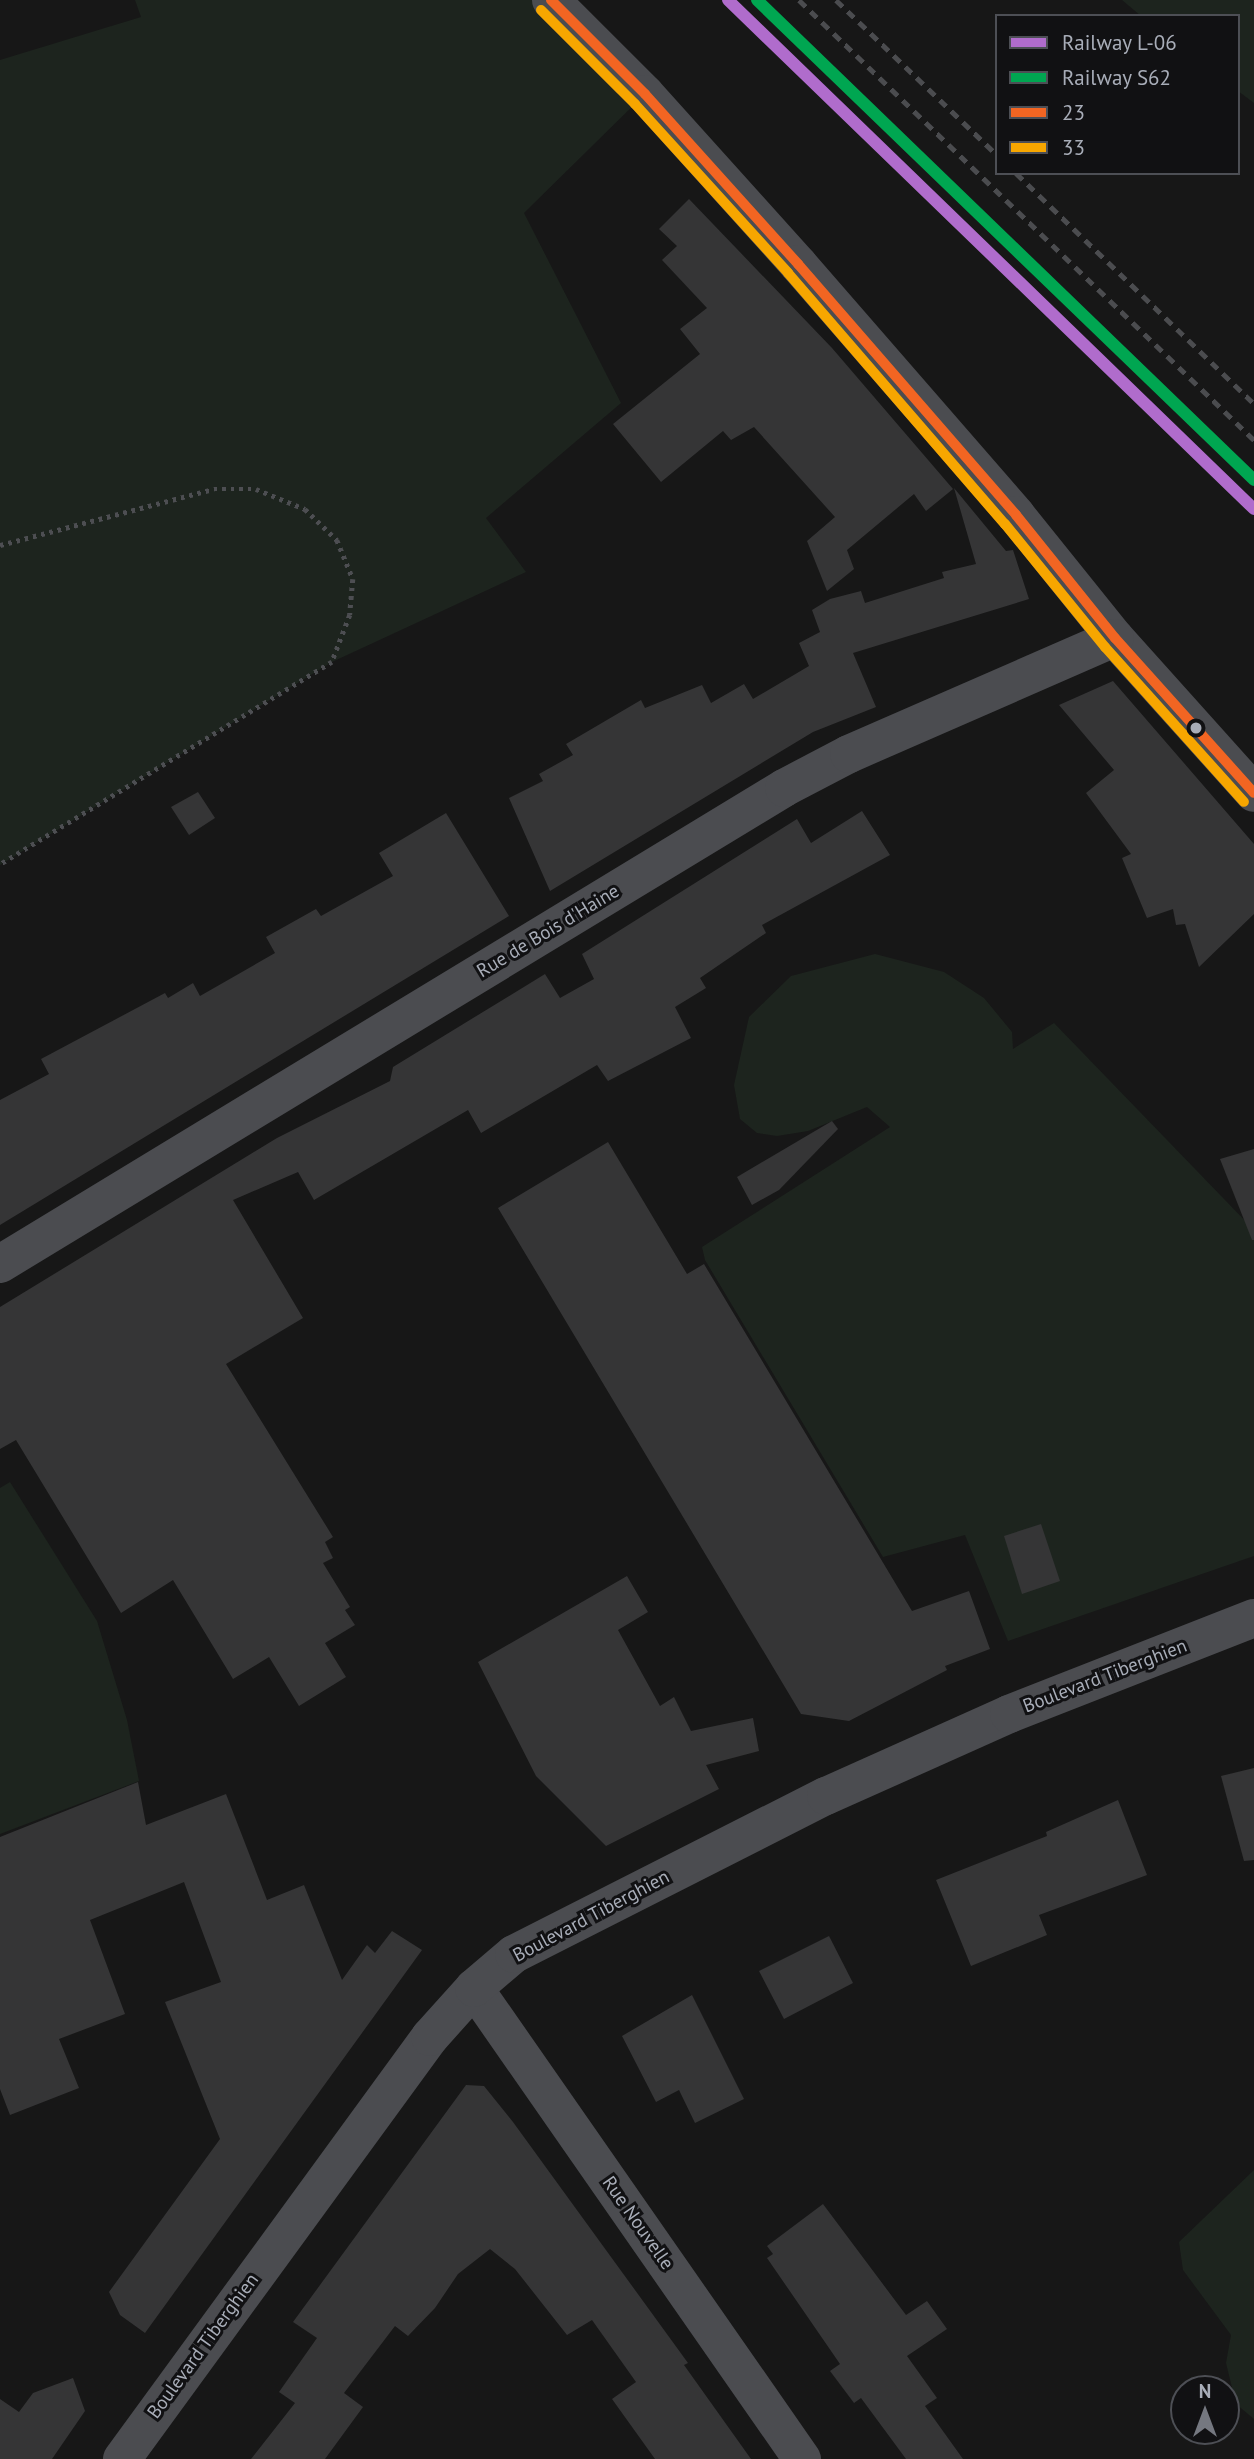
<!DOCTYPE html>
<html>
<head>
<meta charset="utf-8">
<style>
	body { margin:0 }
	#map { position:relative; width:1254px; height:2459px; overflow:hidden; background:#171717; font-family:"PT Sans",sans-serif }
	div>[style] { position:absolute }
	.green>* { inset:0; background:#1d241e }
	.building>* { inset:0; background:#353536 }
	.path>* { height:4.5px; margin-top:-2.25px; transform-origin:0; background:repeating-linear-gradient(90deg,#4d4e52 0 3.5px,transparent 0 8.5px) }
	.street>* { height:38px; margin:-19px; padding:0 19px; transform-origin:19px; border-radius:19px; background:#4b4c50 }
	.rail>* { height:5px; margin-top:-2.5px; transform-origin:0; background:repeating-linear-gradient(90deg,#4b4c4f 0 9px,transparent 0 16px) }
	.bus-1>* { height:10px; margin:-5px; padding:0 5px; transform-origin:5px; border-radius:5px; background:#f26522 }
	.bus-2>* { height:10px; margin:-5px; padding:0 5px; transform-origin:5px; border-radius:5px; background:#f7a600 }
	.rail-1>* { height:12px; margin:-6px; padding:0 6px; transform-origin:6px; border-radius:6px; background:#b06ccc }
	.rail-2>* { height:12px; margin:-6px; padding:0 6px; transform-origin:6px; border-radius:6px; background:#00a651 }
	.dots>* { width:19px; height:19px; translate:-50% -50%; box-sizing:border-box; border:4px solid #111113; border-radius:50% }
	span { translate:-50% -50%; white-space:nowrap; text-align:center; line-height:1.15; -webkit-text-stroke:6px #111113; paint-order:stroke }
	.street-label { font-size:19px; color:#a8adb8 }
	.legend { position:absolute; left:995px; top:14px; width:245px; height:161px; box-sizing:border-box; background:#111113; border:2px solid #4d4f55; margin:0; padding:9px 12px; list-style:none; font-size:21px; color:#a8adb8 }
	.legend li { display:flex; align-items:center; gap:14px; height:35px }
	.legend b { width:35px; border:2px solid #4d4f55 }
	.north { position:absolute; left:1170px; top:2375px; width:70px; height:70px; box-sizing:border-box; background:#111113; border:2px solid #4d4f55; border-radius:50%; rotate:0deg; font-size:19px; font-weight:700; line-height:28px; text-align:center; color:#a8adb8 }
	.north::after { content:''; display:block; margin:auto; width:24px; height:32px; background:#757880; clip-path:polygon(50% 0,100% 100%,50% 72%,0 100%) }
</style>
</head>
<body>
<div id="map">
	<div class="green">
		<i style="clip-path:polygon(135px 0,551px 0,645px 94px,524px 213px,621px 403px,486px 518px,526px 572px,332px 662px,0 865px,0 60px,141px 17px)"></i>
		<i style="clip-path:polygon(1122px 0,1254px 0,1254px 103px,1238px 91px,1238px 16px,1141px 16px)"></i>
		<i style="clip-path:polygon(875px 954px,944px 972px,984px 998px,1012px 1032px,1013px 1049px,1054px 1023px,1254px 1230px,1254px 1556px,1008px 1641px,965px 1535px,883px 1557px,705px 1260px,702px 1247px,890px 1127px,867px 1107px,808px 1131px,777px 1136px,757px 1133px,740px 1119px,734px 1085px,749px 1017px,791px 976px)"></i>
		<i style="clip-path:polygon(10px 1482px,97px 1621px,127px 1720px,139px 1781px,0 1834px,0 1488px)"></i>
		<i style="clip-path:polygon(1254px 2170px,1254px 2419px,1236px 2404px,1226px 2363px,1231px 2335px,1183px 2270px,1179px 2242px)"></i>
	</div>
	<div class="building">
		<i style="clip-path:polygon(689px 199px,832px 348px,953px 489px,926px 511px,914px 494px,847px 550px,854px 569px,827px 591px,807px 541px,835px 517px,754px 427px,731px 440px,723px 431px,661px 482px,613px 424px,700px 354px,680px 329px,707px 308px,662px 260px,677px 246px,659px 229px)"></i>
		<i style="clip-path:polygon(954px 488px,1006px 551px,1013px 550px,1029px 599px,853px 653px,876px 707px,813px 732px,550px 891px,509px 798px,543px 781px,539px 774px,573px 755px,566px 744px,641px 700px,645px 708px,702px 685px,711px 703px,744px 684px,753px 699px,809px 666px,799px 643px,820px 632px,812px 610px,830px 599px,861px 591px,865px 603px,944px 578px,942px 572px,976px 564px)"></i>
		<i style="clip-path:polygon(1113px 681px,1254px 844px,1254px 914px,1199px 967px,1185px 924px,1176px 925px,1173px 909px,1147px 918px,1122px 858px,1131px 854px,1086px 793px,1114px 770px,1059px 705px)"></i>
		<i style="clip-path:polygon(198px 792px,215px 818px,189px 835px,171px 807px)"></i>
		<i style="clip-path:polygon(862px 811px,890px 855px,762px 925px,766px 933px,700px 978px,706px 988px,675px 1007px,691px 1038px,608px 1081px,597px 1065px,481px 1133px,468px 1110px,314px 1200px,298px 1172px,233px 1200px,303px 1318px,226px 1364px,333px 1537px,325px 1542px,333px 1558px,323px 1563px,350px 1607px,345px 1610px,355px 1625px,325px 1643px,346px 1677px,299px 1706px,269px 1657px,233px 1679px,173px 1580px,121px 1613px,16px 1440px,0 1449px,0 1307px,277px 1138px,390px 1081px,393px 1067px,545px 974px,560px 998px,594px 979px,582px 954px,797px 819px,811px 843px)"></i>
		<i style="clip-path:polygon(446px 813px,509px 916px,0 1225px,0 1100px,49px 1074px,41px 1059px,165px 993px,168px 998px,193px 983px,200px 996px,275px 953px,266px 937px,316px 909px,321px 916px,393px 876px,379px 853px)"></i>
		<i style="clip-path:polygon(832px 1121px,838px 1129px,779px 1190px,752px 1205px,737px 1177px)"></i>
		<i style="clip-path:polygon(608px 1142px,687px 1274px,704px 1264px,912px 1611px,969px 1591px,990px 1649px,945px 1666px,947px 1670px,849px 1721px,801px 1714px,498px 1208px)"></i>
		<i style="clip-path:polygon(1254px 1149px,1254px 1240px,1252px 1240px,1220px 1159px)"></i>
		<i style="clip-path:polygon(1041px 1524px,1060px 1581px,1022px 1594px,1004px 1536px)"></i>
		<i style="clip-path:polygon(627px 1576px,648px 1612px,618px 1630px,660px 1706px,674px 1697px,691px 1731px,753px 1718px,759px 1751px,706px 1765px,719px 1789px,606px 1846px,536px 1776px,478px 1662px)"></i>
		<i style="clip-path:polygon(1254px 1768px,1254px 1860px,1244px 1861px,1221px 1776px)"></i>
		<i style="clip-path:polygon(138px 1782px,146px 1825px,226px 1794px,267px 1900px,304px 1885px,342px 1980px,367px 1945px,375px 1953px,392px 1931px,422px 1950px,145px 2333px,120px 2315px,109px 2292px,220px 2139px,165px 2002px,221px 1982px,184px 1882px,90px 1920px,125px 2014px,59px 2039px,79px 2088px,10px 2115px,0 2089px,0 1837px)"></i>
		<i style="clip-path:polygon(1118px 1800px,1147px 1875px,1039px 1915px,1047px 1935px,971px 1966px,936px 1880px,1047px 1836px,1046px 1832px)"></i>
		<i style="clip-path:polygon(829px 1936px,853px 1983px,784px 2019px,759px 1971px)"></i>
		<i style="clip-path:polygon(692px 1995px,744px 2099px,695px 2123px,679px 2090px,656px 2102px,622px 2036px)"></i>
		<i style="clip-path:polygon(466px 2085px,484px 2086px,513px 2122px,688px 2363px,684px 2365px,751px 2459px,655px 2459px,612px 2399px,636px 2382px,592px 2320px,567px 2335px,515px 2269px,490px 2249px,458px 2274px,435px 2308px,408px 2336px,395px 2326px,344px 2393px,363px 2407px,325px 2459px,251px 2459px,295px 2403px,279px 2392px,317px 2338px,293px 2322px)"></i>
		<i style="clip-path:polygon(823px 2204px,906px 2315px,927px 2301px,947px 2329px,907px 2356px,937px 2398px,925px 2406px,963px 2459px,906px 2459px,861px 2398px,854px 2403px,830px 2371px,840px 2364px,767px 2258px,773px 2254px,767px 2246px)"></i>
		<i style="clip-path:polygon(73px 2378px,85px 2411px,52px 2459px,0 2459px,0 2399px,19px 2412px,33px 2393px)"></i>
	</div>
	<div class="path">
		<i style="left:0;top:545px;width:221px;rotate:-14.7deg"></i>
		<i style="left:214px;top:489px;width:42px"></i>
		<i style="left:256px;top:489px;width:53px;rotate:22.2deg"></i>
		<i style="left:305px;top:509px;width:45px;rotate:44.1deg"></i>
		<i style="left:337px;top:540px;width:42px;rotate:67.7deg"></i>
		<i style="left:353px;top:579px;width:36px;rotate:95deg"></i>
		<i style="left:350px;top:615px;width:50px;rotate:111deg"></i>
		<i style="left:332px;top:662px;width:389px;rotate:148.6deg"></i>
	</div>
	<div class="street">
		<i style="left:551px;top:0;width:133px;rotate:45deg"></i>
		<i style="left:645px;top:94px;width:229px;rotate:48deg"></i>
		<i style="left:798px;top:264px;width:332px;rotate:49deg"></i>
		<i style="left:1016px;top:515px;width:158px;rotate:51.2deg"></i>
		<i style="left:1115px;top:638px;width:208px;rotate:48.1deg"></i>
		<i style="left:0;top:1264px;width:917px;rotate:-31.26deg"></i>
		<i style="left:784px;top:788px;width:73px;rotate:-27.6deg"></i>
		<i style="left:849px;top:754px;width:290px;rotate:-23.6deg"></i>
		<i style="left:474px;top:1988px;width:574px;rotate:55.15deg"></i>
		<i style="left:122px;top:2459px;width:522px;rotate:-53.88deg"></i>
		<i style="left:430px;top:2037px;width:66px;rotate:-48.1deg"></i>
		<i style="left:474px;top:1988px;width:52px;rotate:-40.4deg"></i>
		<i style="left:514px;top:1954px;width:350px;rotate:-26.9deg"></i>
		<i style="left:826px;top:1796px;width:201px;rotate:-24.1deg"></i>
		<i style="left:1009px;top:1714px;width:263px;rotate:-21.4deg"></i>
	</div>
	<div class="rail">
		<i style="left:799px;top:0;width:633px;rotate:44.04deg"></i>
		<i style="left:836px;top:0;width:223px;rotate:43.9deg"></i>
		<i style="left:1016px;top:173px;width:332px;rotate:44.1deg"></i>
	</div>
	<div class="bus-1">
		<i style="left:551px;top:0;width:133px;rotate:45deg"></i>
		<i style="left:645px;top:94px;width:229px;rotate:48deg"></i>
		<i style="left:798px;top:264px;width:332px;rotate:49deg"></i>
		<i style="left:1016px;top:515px;width:158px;rotate:51.2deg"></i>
		<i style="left:1115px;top:638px;width:208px;rotate:48.1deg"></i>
	</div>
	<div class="bus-2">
		<i style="left:541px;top:10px;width:133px;rotate:45deg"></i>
		<i style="left:635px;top:104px;width:228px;rotate:47.8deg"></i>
		<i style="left:788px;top:273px;width:332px;rotate:49.2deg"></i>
		<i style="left:1005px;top:524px;width:159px;rotate:50.9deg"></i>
		<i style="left:1105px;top:647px;width:208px;rotate:48.1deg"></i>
	</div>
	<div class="rail-1">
		<i style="left:728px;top:0;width:732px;rotate:44.06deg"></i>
	</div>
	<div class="rail-2">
		<i style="left:757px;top:0;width:691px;rotate:44deg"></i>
	</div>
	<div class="dots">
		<i style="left:1196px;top:728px;background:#a8adb8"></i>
	</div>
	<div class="street-label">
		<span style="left:548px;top:931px;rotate:-31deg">Rue de Bois d'Haine</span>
		<span style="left:1105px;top:1676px;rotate:-21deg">Boulevard Tiberghien</span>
		<span style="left:591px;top:1916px;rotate:-28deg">Boulevard Tiberghien</span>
		<span style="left:638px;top:2223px;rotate:55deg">Rue Nouvelle</span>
		<span style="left:203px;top:2346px;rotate:-54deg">Boulevard Tiberghien</span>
	</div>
	<ul class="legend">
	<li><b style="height:9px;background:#b06ccc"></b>Railway L-06</li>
	<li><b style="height:9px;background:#00a651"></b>Railway S62</li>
	<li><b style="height:9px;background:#f26522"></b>23</li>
	<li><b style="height:9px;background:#f7a600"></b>33</li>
	</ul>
	<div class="north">N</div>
</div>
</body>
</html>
